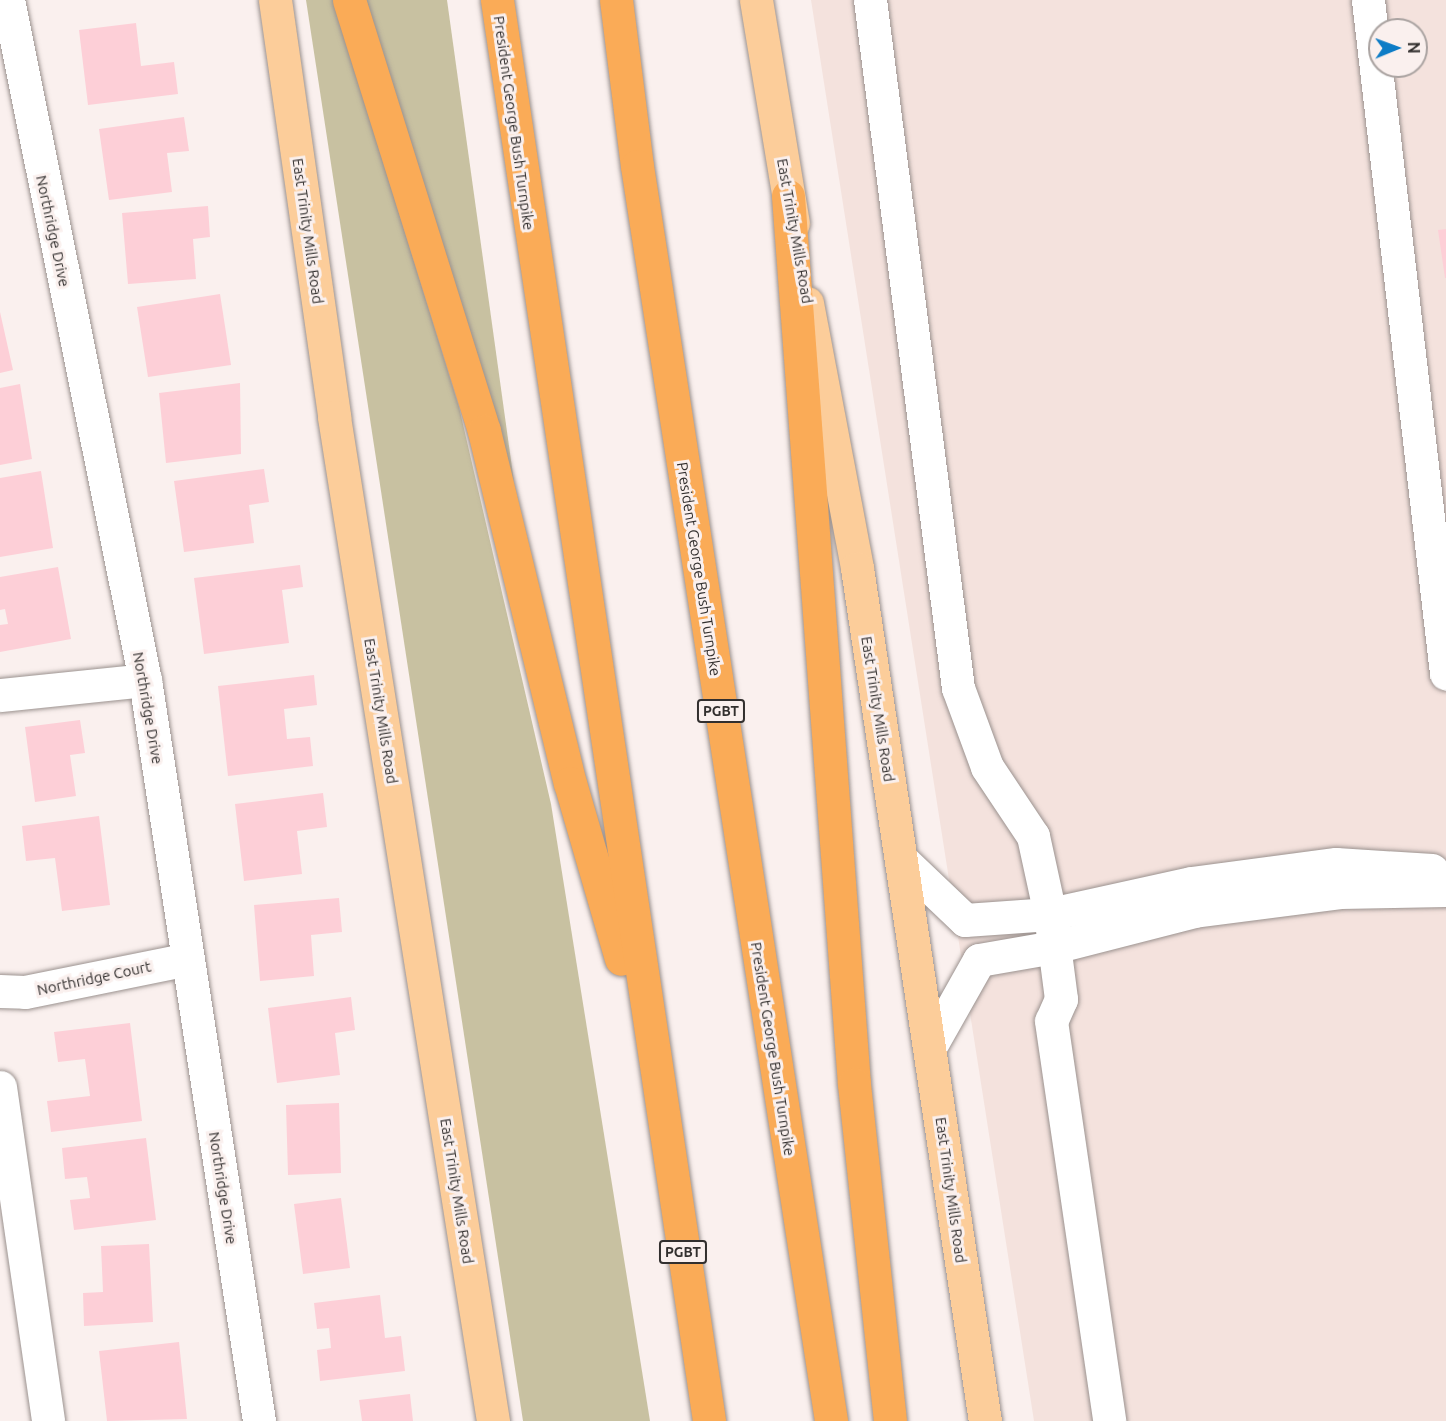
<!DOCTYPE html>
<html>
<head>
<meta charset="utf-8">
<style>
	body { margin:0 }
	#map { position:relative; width:1446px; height:1421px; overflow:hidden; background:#faf0ee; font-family:Ubuntu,sans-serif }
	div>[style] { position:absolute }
	.built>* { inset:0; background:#f4e2dd }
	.green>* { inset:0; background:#c8c1a1 }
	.building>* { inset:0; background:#fdcfd7 }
	.roads { filter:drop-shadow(0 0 2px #9b928f) drop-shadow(0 0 2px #9b928f) }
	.minor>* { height:33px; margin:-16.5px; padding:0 16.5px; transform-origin:16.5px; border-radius:16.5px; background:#fff }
	.major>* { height:33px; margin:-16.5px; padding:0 16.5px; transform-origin:16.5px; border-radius:16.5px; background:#fccd9a }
	.highway>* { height:33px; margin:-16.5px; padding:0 16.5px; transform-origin:16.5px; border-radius:16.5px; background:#faab57 }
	span { translate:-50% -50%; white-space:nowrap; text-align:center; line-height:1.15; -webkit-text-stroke:6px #faf0ee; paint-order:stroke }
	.shield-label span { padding:2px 4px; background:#faf0ee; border:2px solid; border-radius:4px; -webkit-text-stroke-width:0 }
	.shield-label { font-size:14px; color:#322f2e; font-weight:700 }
	.street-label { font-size:15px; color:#322f2e }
	.north { position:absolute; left:1368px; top:18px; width:60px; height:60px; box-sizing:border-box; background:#faf0ee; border:2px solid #aaa3a1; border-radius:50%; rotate:89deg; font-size:16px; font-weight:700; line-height:24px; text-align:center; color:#322f2e }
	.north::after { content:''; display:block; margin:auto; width:21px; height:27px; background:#0d7cc6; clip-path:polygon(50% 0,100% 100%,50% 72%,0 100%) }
</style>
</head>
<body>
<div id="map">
	<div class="built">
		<i style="clip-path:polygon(evenodd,811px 0,1446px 0,1446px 1421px,1034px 1421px,811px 0,1380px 30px,1416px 30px,1416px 66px,1380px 66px,1380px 30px)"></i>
	</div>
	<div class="green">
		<i style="clip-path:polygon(306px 0,333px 0,459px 407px,551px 804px,650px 1421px,523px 1421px)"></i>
		<i style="clip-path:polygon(364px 0,447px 0,514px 482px,387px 75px)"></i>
	</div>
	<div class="building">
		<i style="clip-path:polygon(136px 23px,141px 66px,174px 62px,178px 94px,88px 105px,79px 30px)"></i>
		<i style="clip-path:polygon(184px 117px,189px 151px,167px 153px,172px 192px,109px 200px,99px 129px)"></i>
		<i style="clip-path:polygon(208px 206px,210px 237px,193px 239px,196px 279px,128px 284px,122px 213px)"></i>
		<i style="clip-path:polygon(1446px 229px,1446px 278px,1445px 278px,1438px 230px)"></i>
		<i style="clip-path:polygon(220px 294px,231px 365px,148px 377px,137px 307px)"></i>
		<i style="clip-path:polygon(0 312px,13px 370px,0 373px)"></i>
		<i style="clip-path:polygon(240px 383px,241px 454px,166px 463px,159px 393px)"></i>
		<i style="clip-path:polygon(20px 384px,32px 459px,0 465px,0 388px)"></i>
		<i style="clip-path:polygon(264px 469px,269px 502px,249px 505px,254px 543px,184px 552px,174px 481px)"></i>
		<i style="clip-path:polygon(41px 471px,53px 548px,0 557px,0 478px)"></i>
		<i style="clip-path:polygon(300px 565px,303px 587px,282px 590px,289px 643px,204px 654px,194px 578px)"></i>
		<i style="clip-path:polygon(58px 567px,71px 639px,0 652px,0 625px,8px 624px,5px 609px,0 610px,0 577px)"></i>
		<i style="clip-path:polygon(314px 675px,317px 705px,284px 709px,287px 739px,310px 737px,313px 766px,228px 776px,218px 686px)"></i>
		<i style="clip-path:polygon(80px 720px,85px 753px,70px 755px,76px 796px,35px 802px,25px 727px)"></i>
		<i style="clip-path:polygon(323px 793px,327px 827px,297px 831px,302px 874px,244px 881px,235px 804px)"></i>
		<i style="clip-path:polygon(99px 816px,110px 905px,62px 911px,55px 858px,26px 861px,22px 826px)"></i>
		<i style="clip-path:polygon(339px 898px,342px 932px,311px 935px,314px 976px,260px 981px,254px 905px)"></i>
		<i style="clip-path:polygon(351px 997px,355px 1030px,335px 1033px,340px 1075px,277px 1083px,268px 1008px)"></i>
		<i style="clip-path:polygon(130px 1023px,142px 1121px,51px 1132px,47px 1101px,90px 1096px,85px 1059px,58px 1062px,54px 1032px)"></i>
		<i style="clip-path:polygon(339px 1103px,341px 1173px,288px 1175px,286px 1105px)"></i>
		<i style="clip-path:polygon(146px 1138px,156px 1220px,74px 1230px,70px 1200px,90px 1198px,87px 1177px,65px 1179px,62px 1148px)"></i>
		<i style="clip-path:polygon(341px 1198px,350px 1268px,303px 1274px,294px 1204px)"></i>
		<i style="clip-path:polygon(149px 1244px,153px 1322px,84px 1326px,83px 1293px,103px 1292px,101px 1246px)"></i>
		<i style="clip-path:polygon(380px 1295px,385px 1338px,401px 1336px,405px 1371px,320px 1381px,317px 1350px,331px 1348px,329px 1328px,317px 1329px,314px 1303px)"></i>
		<i style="clip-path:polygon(179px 1342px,187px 1419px,107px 1421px,99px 1351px)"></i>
		<i style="clip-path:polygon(410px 1394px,413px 1421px,362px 1421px,359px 1400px)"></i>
	</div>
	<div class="roads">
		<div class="minor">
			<i style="left:8px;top:0;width:694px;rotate:78.61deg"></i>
			<i style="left:145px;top:680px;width:750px;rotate:81.25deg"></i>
			<i style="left:870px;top:0;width:694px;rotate:82.71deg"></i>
			<i style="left:958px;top:688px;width:84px;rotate:69.8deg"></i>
			<i style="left:987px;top:767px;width:83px;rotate:56.3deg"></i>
			<i style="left:1033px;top:836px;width:80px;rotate:77.7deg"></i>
			<i style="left:1050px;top:914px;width:86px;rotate:82.6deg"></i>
			<i style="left:1061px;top:999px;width:24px;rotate:114deg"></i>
			<i style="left:1051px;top:1021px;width:404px;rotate:81.7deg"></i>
			<i style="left:1368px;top:0;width:678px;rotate:83.39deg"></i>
			<i style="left:0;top:695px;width:146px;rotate:-5.9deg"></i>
			<i style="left:902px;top:860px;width:87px;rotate:43.6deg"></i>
			<i style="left:965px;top:920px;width:85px;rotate:-4deg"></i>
			<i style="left:1050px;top:914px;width:144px;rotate:-12.4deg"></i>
			<i style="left:1191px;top:883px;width:146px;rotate:-7.5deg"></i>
			<i style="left:1336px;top:864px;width:96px;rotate:3.6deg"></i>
			<i style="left:0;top:991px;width:25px;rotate:2deg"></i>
			<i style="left:25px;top:992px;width:166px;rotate:-11.4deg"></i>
			<i style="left:930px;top:1047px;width:100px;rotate:-60.6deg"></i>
			<i style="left:979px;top:960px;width:76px;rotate:-9.8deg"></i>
			<i style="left:1054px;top:947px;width:145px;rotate:-14.4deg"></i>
			<i style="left:1194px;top:911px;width:147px;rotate:-7.4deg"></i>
			<i style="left:1340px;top:892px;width:106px;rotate:-1.1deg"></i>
			<i style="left:0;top:1087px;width:337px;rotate:81.8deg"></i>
		</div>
		<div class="major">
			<i style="left:275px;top:0;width:421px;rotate:81.9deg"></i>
			<i style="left:334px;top:417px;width:1017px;rotate:81deg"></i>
			<i style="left:756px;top:0;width:226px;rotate:80.6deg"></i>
			<i style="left:807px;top:303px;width:270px;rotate:79.3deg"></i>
			<i style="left:857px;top:568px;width:863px;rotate:81.47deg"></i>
		</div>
		<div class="highway">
			<i style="left:349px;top:0;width:452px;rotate:72.6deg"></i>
			<i style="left:484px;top:431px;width:362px;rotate:76.3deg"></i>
			<i style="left:570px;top:783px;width:183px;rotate:73.8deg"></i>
			<i style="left:497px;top:0;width:1437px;rotate:81.51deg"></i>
			<i style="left:616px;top:0;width:167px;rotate:82.8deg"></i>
			<i style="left:637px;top:166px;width:1270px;rotate:81.21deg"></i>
			<i style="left:788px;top:196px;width:890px;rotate:85.75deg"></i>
			<i style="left:854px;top:1084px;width:339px;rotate:83.9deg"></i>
		</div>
	</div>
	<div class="shield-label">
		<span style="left:721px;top:711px">PGBT</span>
		<span style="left:683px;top:1252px">PGBT</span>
	</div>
	<div class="street-label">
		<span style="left:514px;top:123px;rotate:82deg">President George Bush Turnpike</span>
		<span style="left:53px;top:231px;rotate:78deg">Northridge Drive</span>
		<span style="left:308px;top:231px;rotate:82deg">East Trinity Mills Road</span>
		<span style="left:795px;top:231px;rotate:80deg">East Trinity Mills Road</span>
		<span style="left:699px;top:569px;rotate:81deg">President George Bush Turnpike</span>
		<span style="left:148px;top:708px;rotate:80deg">Northridge Drive</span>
		<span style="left:878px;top:709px;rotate:81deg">East Trinity Mills Road</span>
		<span style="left:381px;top:711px;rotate:81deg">East Trinity Mills Road</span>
		<span style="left:94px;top:978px;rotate:-12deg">Northridge Court</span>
		<span style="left:773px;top:1049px;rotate:81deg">President George Bush Turnpike</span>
		<span style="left:223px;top:1188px;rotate:81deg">Northridge Drive</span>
		<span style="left:951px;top:1190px;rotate:82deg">East Trinity Mills Road</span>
		<span style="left:457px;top:1191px;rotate:81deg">East Trinity Mills Road</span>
	</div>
	<div class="north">N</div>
</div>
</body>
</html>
